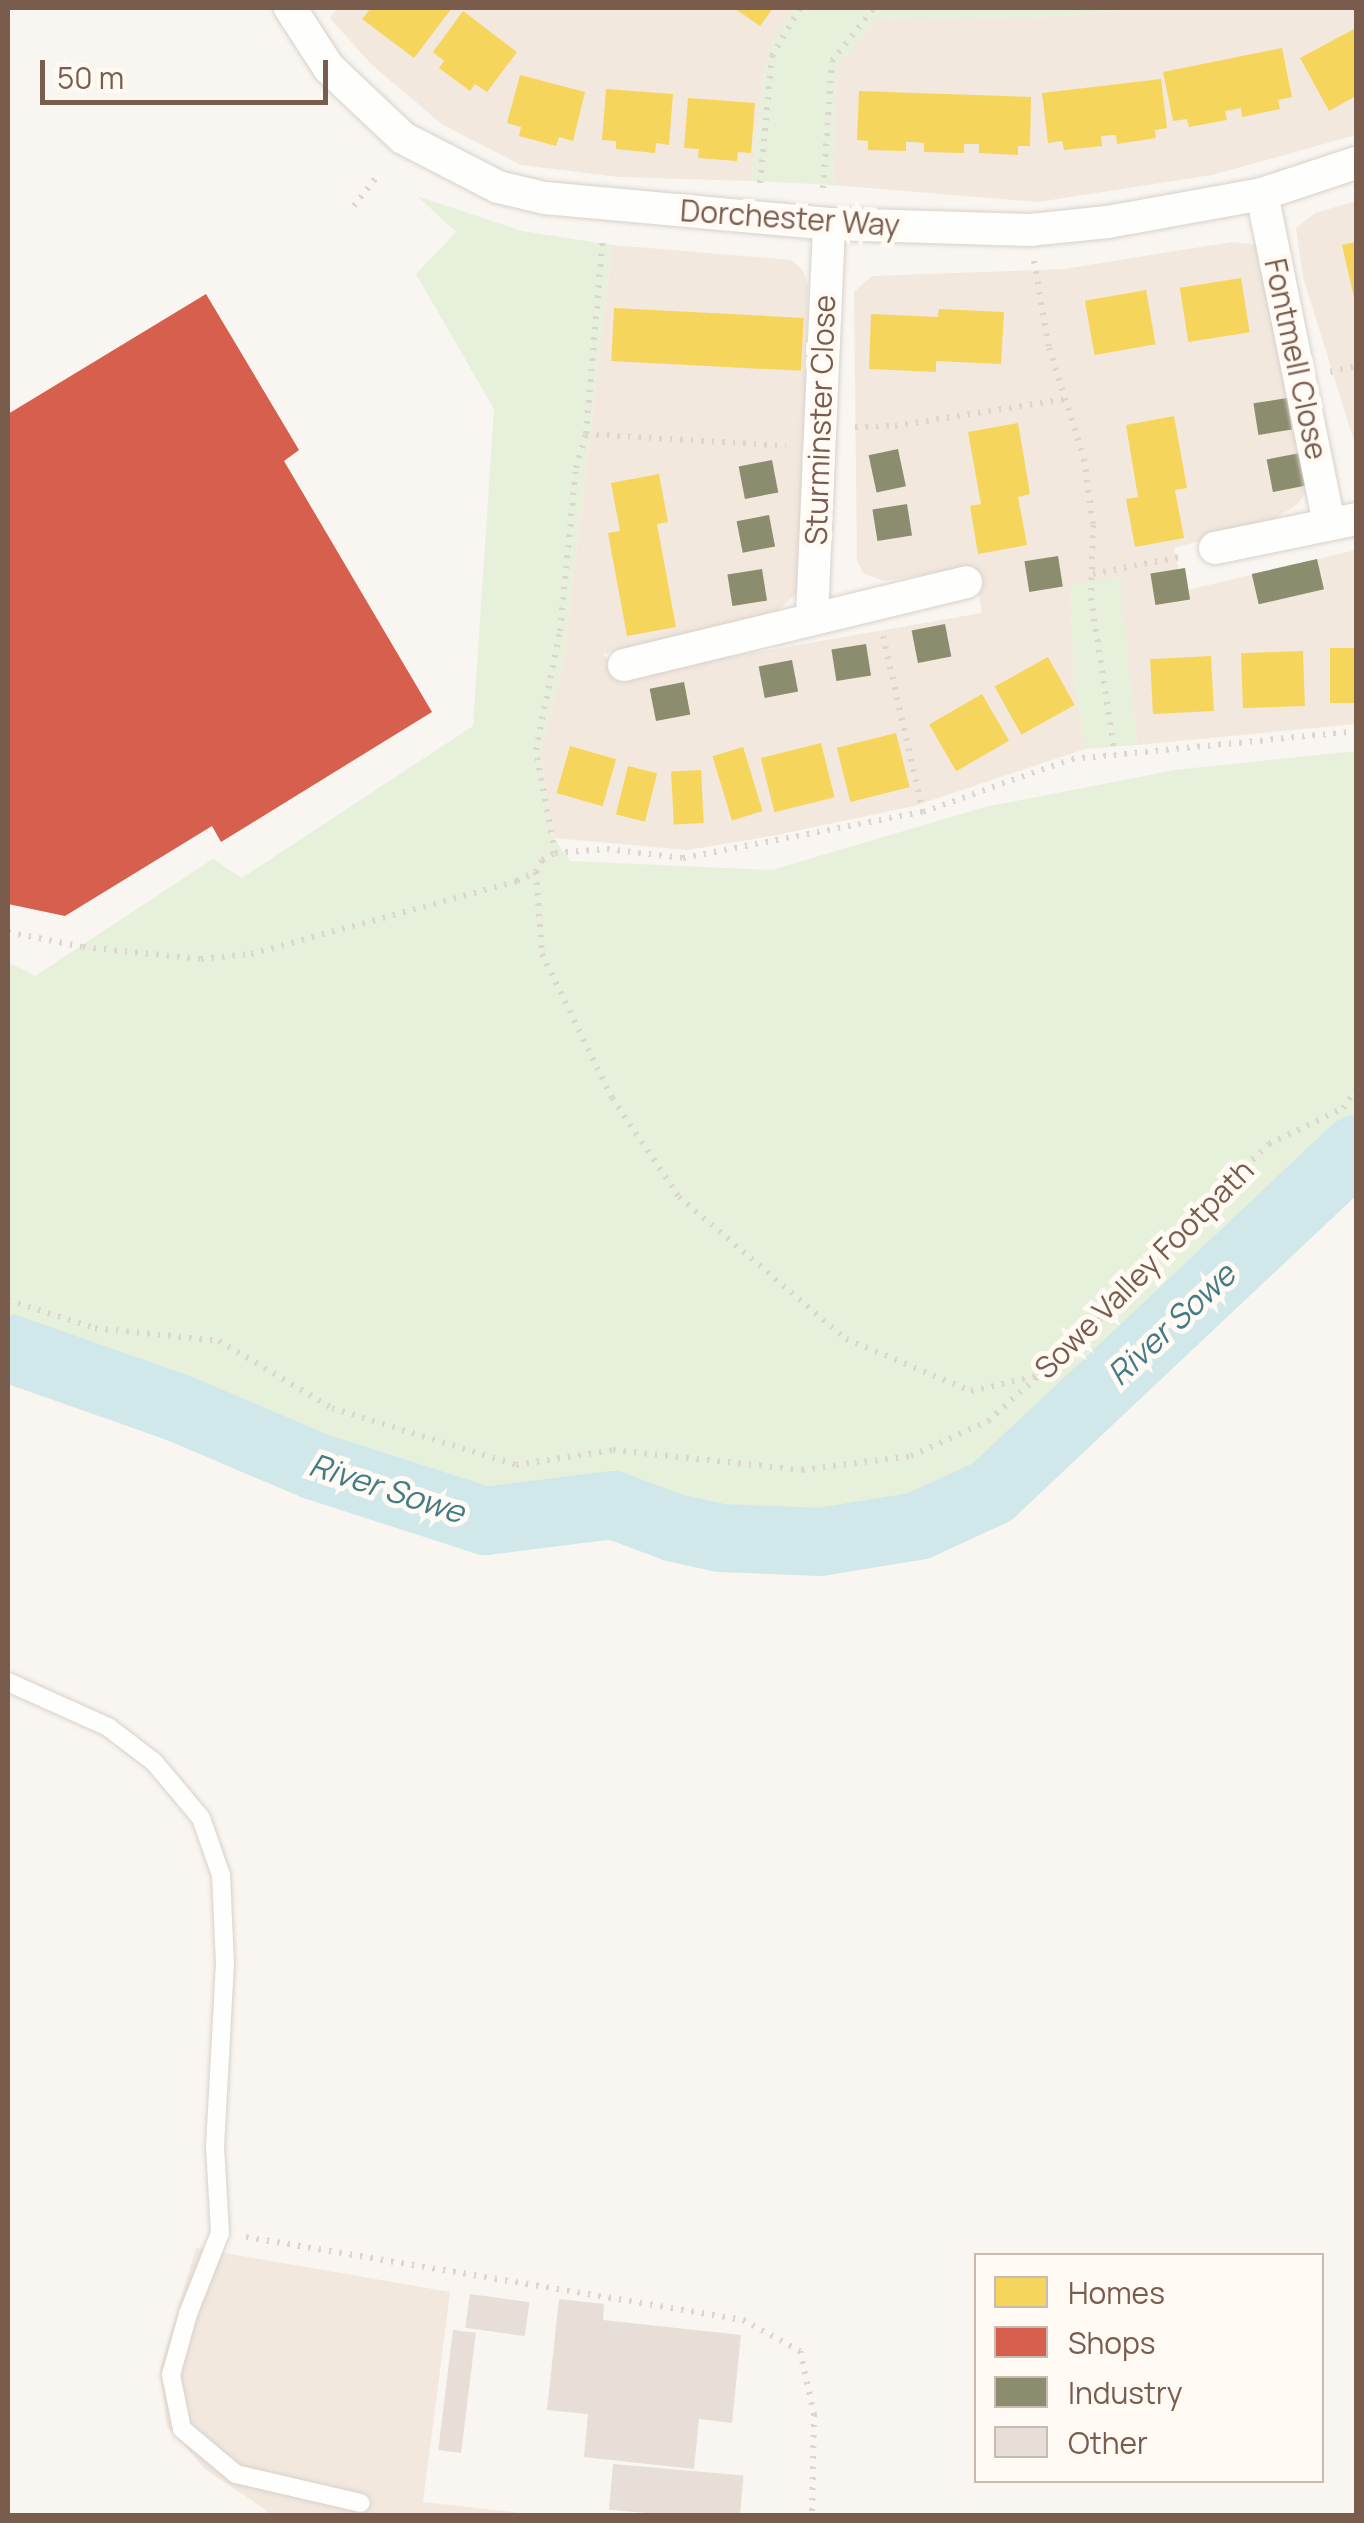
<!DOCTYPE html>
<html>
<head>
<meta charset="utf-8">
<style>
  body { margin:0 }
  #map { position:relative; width:1364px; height:2523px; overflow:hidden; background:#f9f5f0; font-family:Manrope,sans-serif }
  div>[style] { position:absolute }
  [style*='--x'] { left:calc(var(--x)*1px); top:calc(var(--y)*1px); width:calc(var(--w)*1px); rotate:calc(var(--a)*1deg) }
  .residential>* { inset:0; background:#f2e8de }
  .green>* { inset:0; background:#e7f0db }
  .homes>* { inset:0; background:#f6d55c; transform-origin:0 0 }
  .shops>* { inset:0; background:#d6604d }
  .industry>* { inset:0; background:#8c8c6e; transform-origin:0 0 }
  .river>* { height:68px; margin:-34px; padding:0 34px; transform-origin:34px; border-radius:34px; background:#d0e8ea }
  .building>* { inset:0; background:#e6ded7; transform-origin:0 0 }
  .path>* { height:6px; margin-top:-3px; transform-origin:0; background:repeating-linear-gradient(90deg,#dcd5d0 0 2.5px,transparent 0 10.5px) }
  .roads { filter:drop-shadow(0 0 2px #d7d1cb) drop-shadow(0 0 2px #d7d1cb) }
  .service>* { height:18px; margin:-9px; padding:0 9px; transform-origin:9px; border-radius:9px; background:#fefefd }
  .minor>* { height:32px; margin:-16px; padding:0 16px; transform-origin:16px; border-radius:16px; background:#fefefd }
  span { translate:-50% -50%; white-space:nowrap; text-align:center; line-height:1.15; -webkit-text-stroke:10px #fffaf3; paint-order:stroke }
  .street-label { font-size:30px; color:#7a5c4d }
  .water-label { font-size:32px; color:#437c86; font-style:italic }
  .frame { position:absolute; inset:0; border:10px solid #7a5c4d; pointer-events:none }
  .legend { position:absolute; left:974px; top:2253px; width:350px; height:230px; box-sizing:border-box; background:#fffaf3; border:2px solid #cabbb1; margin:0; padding:12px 18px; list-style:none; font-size:30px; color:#7a5c4d }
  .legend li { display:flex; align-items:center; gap:20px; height:50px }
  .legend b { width:50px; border:2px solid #cabbb1 }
  .scale { position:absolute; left:40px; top:60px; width:288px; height:45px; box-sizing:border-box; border:5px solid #7a5c4d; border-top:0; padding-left:12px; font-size:30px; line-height:35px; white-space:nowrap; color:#7a5c4d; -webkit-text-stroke:8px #fffaf3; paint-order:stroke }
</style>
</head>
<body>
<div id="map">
  <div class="residential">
    <div style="clip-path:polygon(337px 8px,794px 8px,776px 35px,765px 64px,751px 181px,619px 177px,521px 165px,443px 125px,372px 65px,330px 18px)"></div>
    <div style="clip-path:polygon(1140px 8px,1356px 8px,1356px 135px,1212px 175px,1038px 202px,833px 185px,837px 67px,875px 20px,1065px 16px)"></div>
    <div style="clip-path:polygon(1356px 201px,1356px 448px,1303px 277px,1296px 228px,1315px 213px)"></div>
    <div style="clip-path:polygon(1232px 242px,1259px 245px,1310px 485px,1298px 504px,1271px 521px,1174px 548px,1183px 591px,1356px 550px,1356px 724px,1137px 745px,1119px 578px,1070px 586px,1074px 677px,1085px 749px,914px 806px,771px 836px,687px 850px,554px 838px,540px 754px,563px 665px,612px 245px,791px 260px,803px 270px,808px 286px,803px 588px,777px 611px,603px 654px,620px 676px,982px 613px,974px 566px,884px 581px,863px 573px,857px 561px,854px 292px,872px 276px,1064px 269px)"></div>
    <div style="clip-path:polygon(196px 2248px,450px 2292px,423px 2502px,538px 2515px,265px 2515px,266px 2510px,205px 2469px,167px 2426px,160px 2369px)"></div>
  </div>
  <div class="green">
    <div style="clip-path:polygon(794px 8px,1140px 8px,1065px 16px,875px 20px,837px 67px,833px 185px,751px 181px,765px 64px,775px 35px)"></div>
    <div style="clip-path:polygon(417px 196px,522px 231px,612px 245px,563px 665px,540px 754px,554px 838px,570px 861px,772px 870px,985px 807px,1175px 770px,1356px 751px,1356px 1171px,1018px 1502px,948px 1541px,794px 1568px,680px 1551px,609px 1525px,557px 1542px,465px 1529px,338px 1492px,8px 1376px,8px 962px,35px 976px,213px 859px,242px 878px,473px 726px,494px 409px,416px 274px,456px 232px)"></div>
    <div style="clip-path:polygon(1120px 578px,1137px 745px,1085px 749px,1074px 677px,1070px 585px)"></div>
  </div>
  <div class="homes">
    <div style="clip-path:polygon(371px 8px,452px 8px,414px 58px,362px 19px)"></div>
    <div style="clip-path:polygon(734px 8px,773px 8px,760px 26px)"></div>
    <div style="clip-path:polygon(463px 11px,517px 52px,487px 92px,475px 84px,470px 91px,439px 68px,444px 61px,433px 52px)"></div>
    <div style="clip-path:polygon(1356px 28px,1356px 96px,1329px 111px,1300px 58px)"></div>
    <div style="clip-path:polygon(1282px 48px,1292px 97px,1278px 100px,1280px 109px,1242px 117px,1241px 108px,1225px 111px,1227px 120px,1189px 127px,1187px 119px,1173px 121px,1163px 72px)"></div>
    <div style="clip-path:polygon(520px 75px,585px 92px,573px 141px,559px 137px,556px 146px,519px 136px,521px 127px,507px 123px)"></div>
    <div style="clip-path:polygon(1161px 79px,1167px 128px,1155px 130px,1156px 138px,1117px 144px,1116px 135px,1101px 136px,1102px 146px,1064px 150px,1062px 141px,1048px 143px,1042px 93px)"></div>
    <div style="clip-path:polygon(606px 89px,673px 94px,669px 145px,656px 143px,655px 153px,616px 149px,616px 141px,602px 140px)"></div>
    <div style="clip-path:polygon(859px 91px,1031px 97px,1030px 146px,1018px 146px,1018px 155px,979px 153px,979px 144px,964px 144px,964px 153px,924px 152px,924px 143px,914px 142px,906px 142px,906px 151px,868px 150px,868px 141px,857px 140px)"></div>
    <div style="clip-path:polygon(688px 98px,755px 103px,751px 153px,738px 152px,737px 161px,698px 158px,699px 149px,684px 148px)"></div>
    <div style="clip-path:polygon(1356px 242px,1356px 302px,1355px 302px,1342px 245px)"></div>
    <div style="left:1241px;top:278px;width:55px;height:62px;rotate:81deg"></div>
    <div style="left:1146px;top:290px;width:55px;height:62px;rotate:80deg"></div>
    <div style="left:614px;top:308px;width:190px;height:53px;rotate:3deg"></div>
    <div style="clip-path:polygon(939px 309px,1004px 312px,1001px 364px,936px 361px,936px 372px,869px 369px,871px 314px,938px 317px)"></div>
    <div style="clip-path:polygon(1174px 416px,1187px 488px,1175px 490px,1184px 538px,1135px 547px,1126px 499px,1138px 497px,1126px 425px)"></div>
    <div style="clip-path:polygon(1018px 423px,1030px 494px,1018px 497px,1027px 545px,978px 554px,970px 506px,981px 504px,968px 432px)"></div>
    <div style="clip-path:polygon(659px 474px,668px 522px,657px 524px,676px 627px,627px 636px,608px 533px,620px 531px,611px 483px)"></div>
    <div style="left:1356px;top:648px;width:55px;height:26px;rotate:90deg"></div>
    <div style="left:1303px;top:651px;width:55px;height:62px;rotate:88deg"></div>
    <div style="left:1211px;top:656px;width:55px;height:61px;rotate:87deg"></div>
    <div style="left:1048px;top:657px;width:55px;height:61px;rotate:61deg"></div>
    <div style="left:982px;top:694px;width:54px;height:61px;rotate:60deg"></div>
    <div style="left:896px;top:733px;width:56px;height:61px;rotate:76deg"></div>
    <div style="left:821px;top:743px;width:56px;height:62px;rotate:76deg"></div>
    <div style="left:570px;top:746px;width:48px;height:49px;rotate:16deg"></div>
    <div style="left:743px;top:747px;width:67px;height:32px;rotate:73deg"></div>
    <div style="left:628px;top:766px;width:30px;height:50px;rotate:14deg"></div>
    <div style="left:701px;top:770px;width:53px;height:30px;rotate:87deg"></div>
  </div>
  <div class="shops">
    <div style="clip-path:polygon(206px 294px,299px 450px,284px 461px,432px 712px,221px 842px,212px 826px,65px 916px,8px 904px,8px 414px)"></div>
  </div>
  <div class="industry">
    <div style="left:1287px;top:398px;width:32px;height:34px;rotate:81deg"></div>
    <div style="left:898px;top:449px;width:38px;height:30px;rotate:78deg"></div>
    <div style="left:1300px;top:453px;width:33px;height:34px;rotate:79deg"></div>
    <div style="left:772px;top:460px;width:33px;height:34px;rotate:79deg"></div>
    <div style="left:907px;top:504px;width:32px;height:35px;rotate:81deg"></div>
    <div style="left:769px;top:515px;width:32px;height:33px;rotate:79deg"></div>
    <div style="left:1058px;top:556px;width:31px;height:34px;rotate:81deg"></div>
    <div style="left:1317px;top:559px;width:31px;height:67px;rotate:77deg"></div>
    <div style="left:1185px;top:568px;width:32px;height:35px;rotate:81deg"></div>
    <div style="left:762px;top:569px;width:32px;height:35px;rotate:81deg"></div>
    <div style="left:945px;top:624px;width:33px;height:34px;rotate:79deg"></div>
    <div style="left:866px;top:644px;width:32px;height:35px;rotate:81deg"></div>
    <div style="left:792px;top:660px;width:32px;height:34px;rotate:79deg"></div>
    <div style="left:684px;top:682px;width:33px;height:35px;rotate:79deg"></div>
  </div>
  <div class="river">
    <div style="--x:8;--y:1348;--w:178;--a:19.4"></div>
    <div style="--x:176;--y:1407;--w:151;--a:23"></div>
    <div style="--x:315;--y:1466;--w:179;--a:17.9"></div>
    <div style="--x:485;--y:1521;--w:129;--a:-7.1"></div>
    <div style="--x:613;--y:1505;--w:66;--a:20.4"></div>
    <div style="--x:675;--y:1528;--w:47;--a:12.3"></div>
    <div style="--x:721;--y:1538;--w:99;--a:2.3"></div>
    <div style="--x:820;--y:1542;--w:99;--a:-9.3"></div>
    <div style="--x:918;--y:1526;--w:81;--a:-24.7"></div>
    <div style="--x:992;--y:1492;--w:500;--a:-43.3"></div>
  </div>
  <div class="building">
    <div style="left:470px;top:2294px;width:60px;height:34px;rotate:8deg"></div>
    <div style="clip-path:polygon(559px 2299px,604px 2304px,603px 2320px,741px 2335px,732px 2423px,699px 2419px,694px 2469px,584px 2457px,588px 2414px,547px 2410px)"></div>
    <div style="left:453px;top:2330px;width:23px;height:121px;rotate:7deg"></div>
    <div style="left:613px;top:2464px;width:131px;height:46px;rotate:5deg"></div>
  </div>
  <div class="path">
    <div style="--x:760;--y:183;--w:128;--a:-84.6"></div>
    <div style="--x:772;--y:56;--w:56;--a:-59.7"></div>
    <div style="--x:823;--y:188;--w:127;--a:-85.9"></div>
    <div style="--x:832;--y:61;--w:68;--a:-51.6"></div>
    <div style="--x:354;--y:206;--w:41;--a:-52"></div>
    <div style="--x:1034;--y:261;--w:88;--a:80.2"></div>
    <div style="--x:1049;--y:348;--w:116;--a:72.5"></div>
    <div style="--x:1084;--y:459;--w:67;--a:82.2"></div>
    <div style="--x:1093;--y:525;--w:73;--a:91.6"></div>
    <div style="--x:1091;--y:598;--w:158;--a:81.3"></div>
    <div style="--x:1330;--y:372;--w:27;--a:-13"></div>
    <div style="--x:855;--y:427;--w:40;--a:-1.4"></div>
    <div style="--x:895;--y:426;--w:173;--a:-9"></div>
    <div style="--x:586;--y:434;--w:200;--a:3.4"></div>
    <div style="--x:1093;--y:574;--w:93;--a:-11.2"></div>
    <div style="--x:883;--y:636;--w:180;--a:77.2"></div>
    <div style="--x:555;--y:853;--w:105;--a:-100.5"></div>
    <div style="--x:536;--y:750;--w:121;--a:-78.6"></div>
    <div style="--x:560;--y:631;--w:164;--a:-84.4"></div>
    <div style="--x:576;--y:468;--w:35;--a:-74"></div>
    <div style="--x:586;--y:434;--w:199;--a:-85.1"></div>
    <div style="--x:536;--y:872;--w:82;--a:85.8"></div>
    <div style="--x:542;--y:954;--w:160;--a:64.1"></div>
    <div style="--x:612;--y:1098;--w:120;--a:55.9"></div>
    <div style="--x:679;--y:1197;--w:219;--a:40.4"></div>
    <div style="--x:846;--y:1339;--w:135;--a:22.6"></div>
    <div style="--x:971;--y:1391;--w:68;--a:-12.8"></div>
    <div style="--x:8;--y:932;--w:76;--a:11.3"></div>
    <div style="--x:83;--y:947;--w:119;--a:5.8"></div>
    <div style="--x:201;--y:959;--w:50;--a:-5.7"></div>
    <div style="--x:251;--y:954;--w:276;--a:-15.3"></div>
    <div style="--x:517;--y:881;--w:21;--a:-25"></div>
    <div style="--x:536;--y:872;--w:13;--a:-63"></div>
    <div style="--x:542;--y:860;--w:15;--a:-28"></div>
    <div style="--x:555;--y:853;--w:52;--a:-4.4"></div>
    <div style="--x:607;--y:849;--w:77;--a:6.8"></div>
    <div style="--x:683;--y:858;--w:244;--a:-10.9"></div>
    <div style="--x:923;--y:812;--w:158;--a:-19.6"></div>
    <div style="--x:1072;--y:759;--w:285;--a:-5.6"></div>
    <div style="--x:8;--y:1300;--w:91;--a:17.8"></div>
    <div style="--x:95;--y:1328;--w:125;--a:6"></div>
    <div style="--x:219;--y:1341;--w:131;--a:30.7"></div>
    <div style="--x:332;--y:1408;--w:193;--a:17.2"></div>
    <div style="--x:516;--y:1465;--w:98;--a:-8.8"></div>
    <div style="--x:613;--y:1450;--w:190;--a:6"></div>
    <div style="--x:802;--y:1470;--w:110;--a:-7.3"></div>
    <div style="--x:911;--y:1456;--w:85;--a:-24.4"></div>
    <div style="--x:988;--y:1421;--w:140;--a:-41.8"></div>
    <div style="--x:1092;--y:1328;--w:128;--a:-48.8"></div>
    <div style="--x:1176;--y:1232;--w:128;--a:-43.4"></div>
    <div style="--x:1269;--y:1144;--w:82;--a:-25.9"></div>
    <div style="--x:1343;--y:1108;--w:22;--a:-54"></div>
    <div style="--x:246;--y:2237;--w:504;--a:9.48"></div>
    <div style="--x:743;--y:2320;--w:65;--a:28.5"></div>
    <div style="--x:800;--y:2351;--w:65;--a:77.5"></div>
    <div style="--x:814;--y:2414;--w:102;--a:91.1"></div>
  </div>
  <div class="roads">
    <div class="service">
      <div style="--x:8;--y:1682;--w:110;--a:24.2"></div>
      <div style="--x:108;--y:1727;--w:58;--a:37.3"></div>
      <div style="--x:154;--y:1762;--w:73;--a:50"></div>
      <div style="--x:201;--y:1818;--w:60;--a:70.7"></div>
      <div style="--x:221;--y:1875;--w:88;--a:87.4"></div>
      <div style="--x:225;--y:1963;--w:183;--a:93.1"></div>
      <div style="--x:215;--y:2146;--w:87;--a:86.7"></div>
      <div style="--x:220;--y:2233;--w:87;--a:111.6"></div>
      <div style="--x:188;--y:2314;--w:63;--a:105.6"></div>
      <div style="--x:171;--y:2375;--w:55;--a:78.5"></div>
      <div style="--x:182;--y:2429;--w:70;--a:39.8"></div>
      <div style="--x:236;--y:2474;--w:128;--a:13.1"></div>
    </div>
    <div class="minor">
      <div style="--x:290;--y:8;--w:72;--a:57"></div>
      <div style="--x:329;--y:68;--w:102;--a:43.4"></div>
      <div style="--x:403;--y:138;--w:107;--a:27.3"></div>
      <div style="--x:498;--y:187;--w:48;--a:13.2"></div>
      <div style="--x:545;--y:198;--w:285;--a:5.2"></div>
      <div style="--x:829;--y:224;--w:201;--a:1.7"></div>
      <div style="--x:1030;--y:230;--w:78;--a:-5.9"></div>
      <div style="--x:1108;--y:222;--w:157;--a:-10.3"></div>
      <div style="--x:1262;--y:194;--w:99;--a:-18.3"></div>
      <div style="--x:1262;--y:194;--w:337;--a:78.5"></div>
      <div style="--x:1215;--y:548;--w:144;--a:-11.6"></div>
      <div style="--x:812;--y:616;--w:392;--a:-87.5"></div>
      <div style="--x:624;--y:665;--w:352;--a:-13.6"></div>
    </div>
  </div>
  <div class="street-label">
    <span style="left:790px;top:218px;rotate:4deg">Dorchester Way</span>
    <span style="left:1296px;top:359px;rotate:78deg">Fontmell Close</span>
    <span style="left:820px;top:420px;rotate:-88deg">Sturminster Close</span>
    <span style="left:1144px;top:1269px;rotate:-45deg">Sowe Valley Footpath</span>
  </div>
  <div class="water-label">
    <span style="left:1171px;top:1324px;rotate:-43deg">River Sowe</span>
    <span style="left:387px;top:1488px;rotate:18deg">River Sowe</span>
  </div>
  <div class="frame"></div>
  <ul class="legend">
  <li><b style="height:28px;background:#f6d55c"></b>Homes</li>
  <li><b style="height:28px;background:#d6604d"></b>Shops</li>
  <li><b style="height:28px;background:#8c8c6e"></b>Industry</li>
  <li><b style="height:28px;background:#e6ded7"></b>Other</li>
  </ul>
  <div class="scale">50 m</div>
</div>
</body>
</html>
